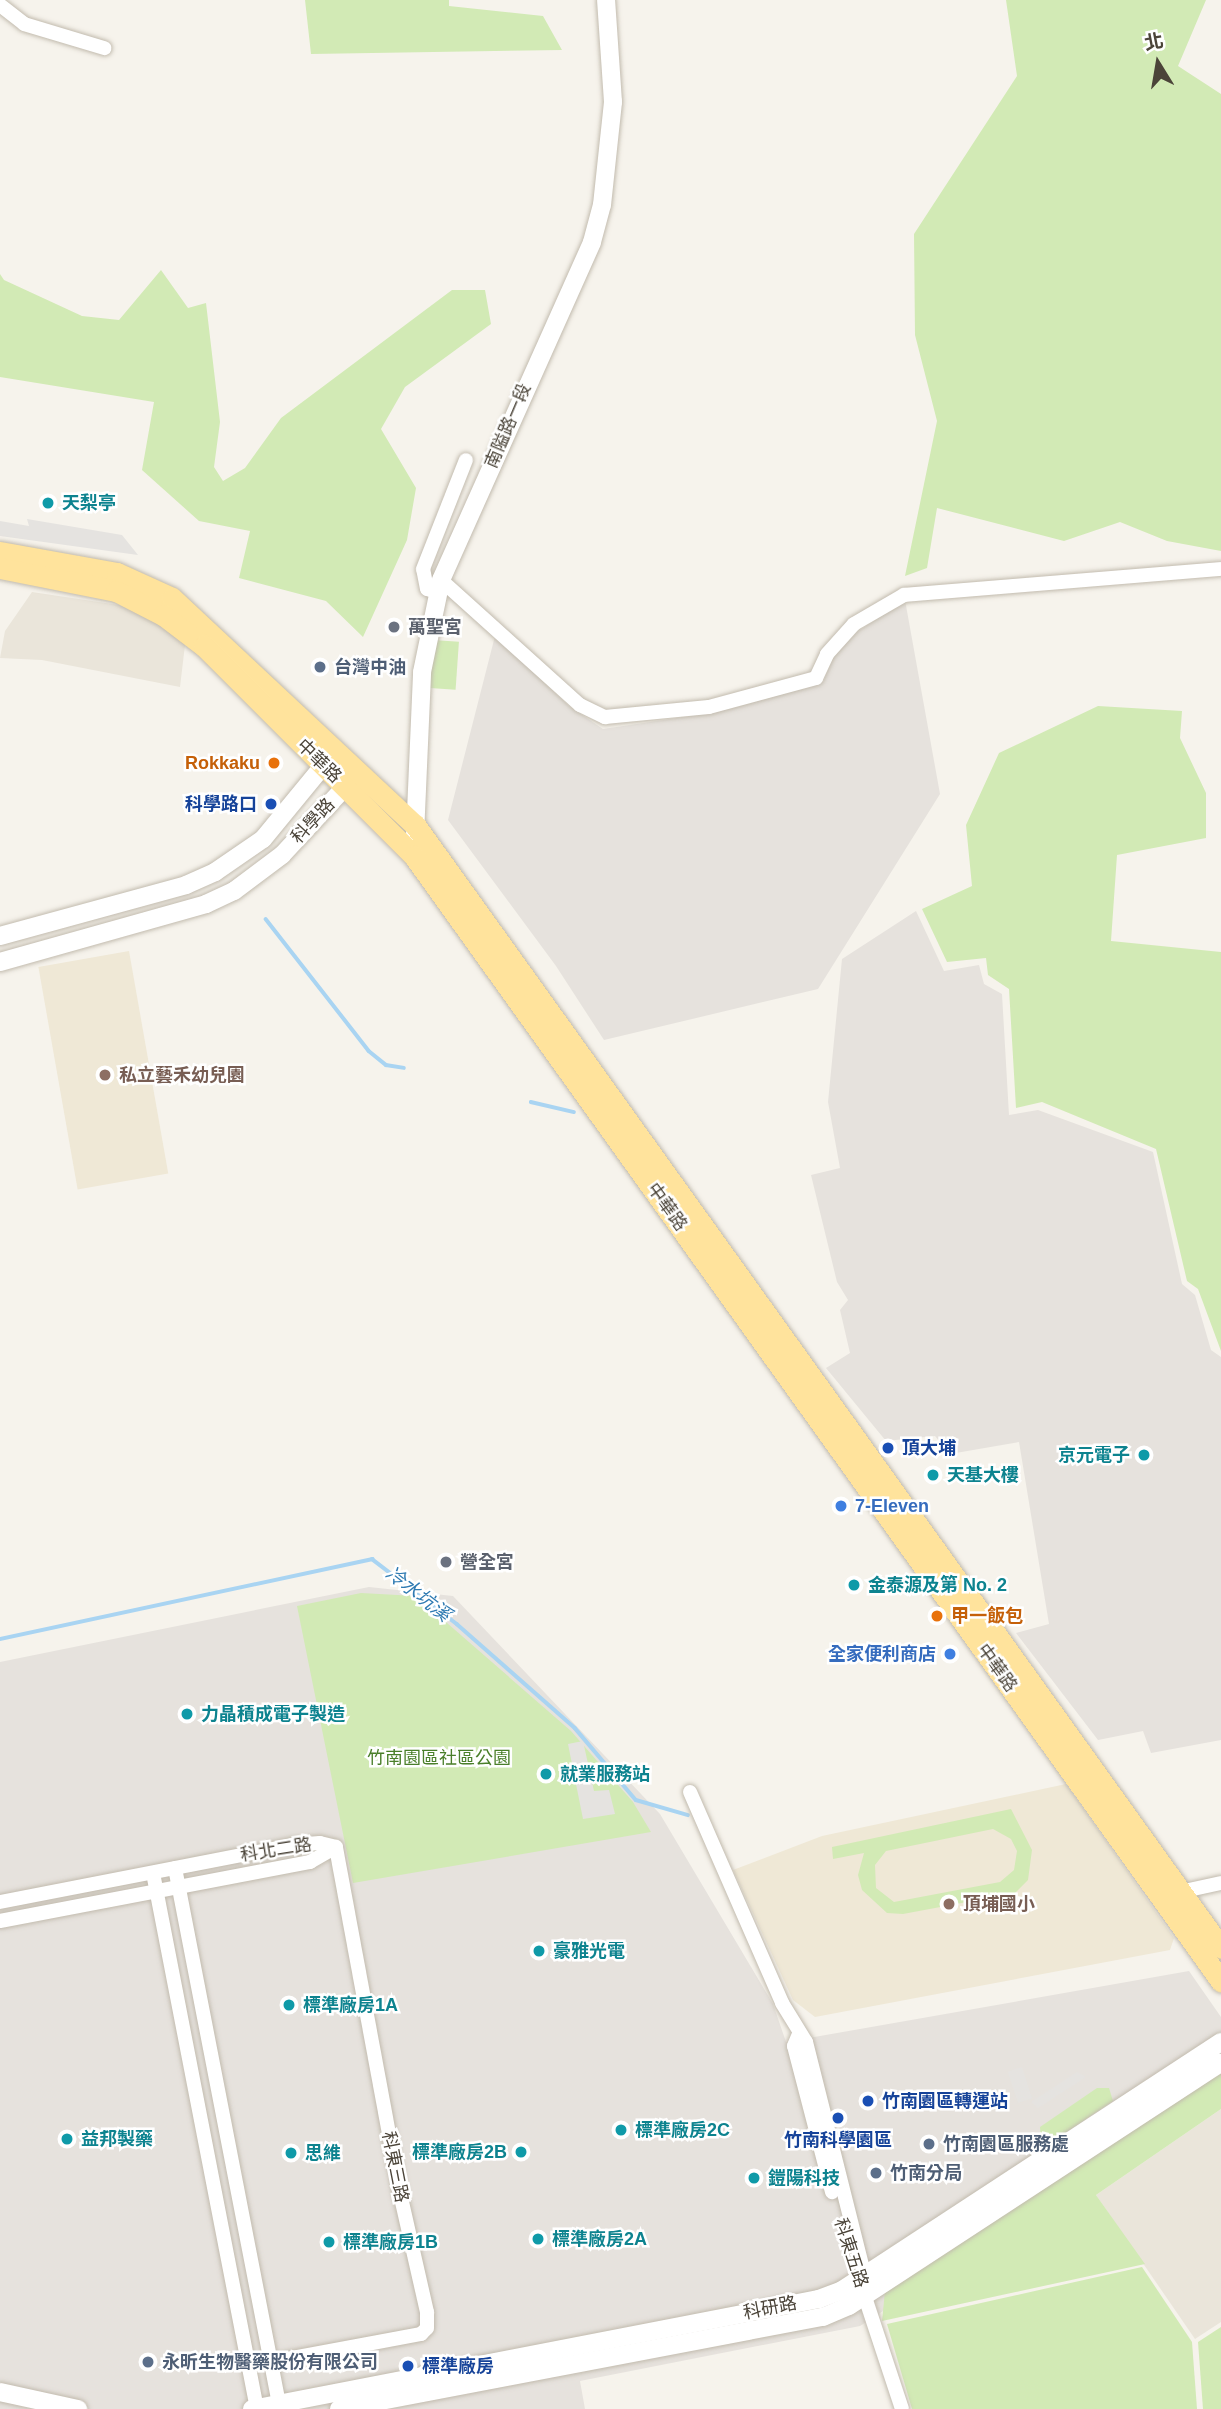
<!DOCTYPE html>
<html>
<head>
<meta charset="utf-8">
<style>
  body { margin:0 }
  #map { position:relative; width:1221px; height:2409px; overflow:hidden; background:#f6f3ec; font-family:Arial,"Noto Sans TC",sans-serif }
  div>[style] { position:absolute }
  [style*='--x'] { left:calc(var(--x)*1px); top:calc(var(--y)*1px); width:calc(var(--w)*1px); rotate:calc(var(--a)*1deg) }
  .residential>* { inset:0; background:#eae5da }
  .industrial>* { inset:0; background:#e6e2dd }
  .education>* { inset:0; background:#efe8d6; transform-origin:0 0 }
  .green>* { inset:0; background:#d2eab5; transform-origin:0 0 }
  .parking>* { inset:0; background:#e5e3e0; transform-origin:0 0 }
  .stream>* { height:3.5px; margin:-1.75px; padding:0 1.75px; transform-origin:1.75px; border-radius:1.75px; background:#a9d4f2 }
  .roads { filter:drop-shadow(0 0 2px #c2bbae) drop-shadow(0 0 2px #c2bbae) }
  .minor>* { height:14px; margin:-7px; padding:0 7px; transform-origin:7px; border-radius:7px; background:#fff }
  .tertiary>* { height:18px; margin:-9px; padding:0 9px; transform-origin:9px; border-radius:9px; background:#fff }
  .primary>* { height:21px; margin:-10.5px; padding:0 10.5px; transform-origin:10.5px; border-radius:10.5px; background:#ffe39c }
  .dots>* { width:19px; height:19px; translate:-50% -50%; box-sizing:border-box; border:4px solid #fff; border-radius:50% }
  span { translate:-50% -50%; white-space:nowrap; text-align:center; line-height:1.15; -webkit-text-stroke:5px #fff; paint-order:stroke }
  .street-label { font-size:18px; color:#4b4439 }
  .culture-label { font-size:18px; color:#0d838f; font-weight:700 }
  .left { translate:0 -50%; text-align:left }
  .right { translate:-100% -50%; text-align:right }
  .worship-label { font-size:18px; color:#5b616d; font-weight:700 }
  .service-label { font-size:18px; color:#4e5e75; font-weight:700 }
  .food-label { font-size:18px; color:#c56008; font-weight:700 }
  .transit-label { font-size:18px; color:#164399; font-weight:700 }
  .education-label { font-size:18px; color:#785e54; font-weight:700 }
  .shop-label { font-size:18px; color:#366cbe; font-weight:700 }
  .park-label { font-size:18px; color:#4a7f2a }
  .water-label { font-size:19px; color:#2e7ab2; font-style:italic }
  .north { position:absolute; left:1123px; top:28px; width:70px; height:70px; -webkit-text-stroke:5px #fff; paint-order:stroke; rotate:349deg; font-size:19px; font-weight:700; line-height:28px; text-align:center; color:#4b4439 }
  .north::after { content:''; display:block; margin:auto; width:24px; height:32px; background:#4b4439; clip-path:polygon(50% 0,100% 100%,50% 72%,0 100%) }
</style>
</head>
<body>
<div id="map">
  <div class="residential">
    <div style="clip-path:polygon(32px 592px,132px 607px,164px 628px,185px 645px,180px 687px,42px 660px,0 658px,5px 631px)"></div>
    <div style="clip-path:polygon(1221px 2109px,1221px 2322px,1195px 2339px,1096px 2195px)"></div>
  </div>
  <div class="industrial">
    <div style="clip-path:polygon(905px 600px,940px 794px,818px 989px,604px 1040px,556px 966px,448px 820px,495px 636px,569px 706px,603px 729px,697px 715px,823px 682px,834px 656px,857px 632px)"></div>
    <div style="clip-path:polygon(916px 911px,944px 971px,979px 965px,984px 984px,1002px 994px,1009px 1115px,1038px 1110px,1153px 1152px,1182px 1284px,1195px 1295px,1211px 1350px,1221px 1357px,1221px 1740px,1151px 1753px,1143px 1731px,1098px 1740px,1016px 1633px,1049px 1624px,1019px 1442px,950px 1454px,935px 1436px,886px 1441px,826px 1368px,850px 1353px,840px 1310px,848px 1300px,837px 1282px,811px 1175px,840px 1168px,828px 1102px,842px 959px)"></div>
    <div style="clip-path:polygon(369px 1587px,453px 1596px,660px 1814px,773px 2004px,786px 2042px,1189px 1971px,1221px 2017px,1221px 2092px,860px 2326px,580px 2381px,585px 2409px,0 2409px,0 1662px)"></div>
  </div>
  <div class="education">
    <div style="left:129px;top:951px;width:226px;height:92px;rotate:80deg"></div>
    <div style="clip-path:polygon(1066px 1784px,1174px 1938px,1170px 1950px,815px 2017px,793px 2000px,733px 1870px,822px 1836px)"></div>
  </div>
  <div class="green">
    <div style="clip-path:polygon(305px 0,449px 0,449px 6px,543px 16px,562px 50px,311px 54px)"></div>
    <div style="clip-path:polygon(1006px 0,1206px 0,1178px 66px,1221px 94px,1221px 551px,1167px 541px,1120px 522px,1064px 541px,937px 508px,927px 568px,905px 576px,937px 421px,915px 335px,914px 234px,1017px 76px)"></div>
    <div style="clip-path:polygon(161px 270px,188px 308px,206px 303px,220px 422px,214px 467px,223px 481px,245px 468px,281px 418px,452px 290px,485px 290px,491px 324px,405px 387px,381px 429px,416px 488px,407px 540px,363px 637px,326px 601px,239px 578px,250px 531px,199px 521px,142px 470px,154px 402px,0 377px,0 274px,4px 280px,82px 316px,119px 320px)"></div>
    <div style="left:433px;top:640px;width:26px;height:48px;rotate:4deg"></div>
    <div style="clip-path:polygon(1098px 706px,1182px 711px,1180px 738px,1206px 793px,1206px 838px,1117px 855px,1111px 941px,1221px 952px,1221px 1351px,1198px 1289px,1187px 1281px,1156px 1149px,1042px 1102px,1016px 1108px,1009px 989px,988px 975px,986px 958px,947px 962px,922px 909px,972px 886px,966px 825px,999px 753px)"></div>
    <div style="clip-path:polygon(361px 1593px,416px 1596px,571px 1731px,633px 1802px,651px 1832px,353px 1883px,297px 1606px)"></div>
    <div style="clip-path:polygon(evenodd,1011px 1809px,1032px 1850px,1028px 1880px,1015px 1893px,903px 1914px,887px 1913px,862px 1890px,858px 1875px,864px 1853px,833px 1859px,832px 1847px,1011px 1809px,993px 1829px,1011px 1839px,1017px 1851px,1014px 1870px,1000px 1882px,894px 1902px,876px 1888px,875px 1865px,886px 1851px,993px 1829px)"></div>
    <div style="clip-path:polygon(1221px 2069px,1221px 2109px,1096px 2195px,1145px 2264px,882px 2321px,885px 2291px)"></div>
    <div style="clip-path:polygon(1097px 2088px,1109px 2088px,1113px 2101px,1050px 2143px,1041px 2139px,1040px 2127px)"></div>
    <div style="clip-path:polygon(1142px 2267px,1192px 2342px,1197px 2409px,912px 2409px,887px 2324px)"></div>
    <div style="clip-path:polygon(1221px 2327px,1221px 2409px,1203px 2409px,1198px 2342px)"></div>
  </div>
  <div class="parking">
    <div style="clip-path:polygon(27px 519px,122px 535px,138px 555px,0 536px,0 521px,29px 526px)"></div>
    <div style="clip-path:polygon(583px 1741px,594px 1791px,609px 1790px,615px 1814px,583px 1819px,568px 1744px)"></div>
    <div style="left:1022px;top:2067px;width:33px;height:15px;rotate:72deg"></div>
    <div style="clip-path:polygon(1077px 2072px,1086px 2077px,1038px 2108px,1031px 2102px)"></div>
  </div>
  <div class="stream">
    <div style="--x:266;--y:919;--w:167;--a:52"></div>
    <div style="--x:369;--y:1051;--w:22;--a:39"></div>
    <div style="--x:386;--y:1065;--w:18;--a:9"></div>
    <div style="--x:531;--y:1102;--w:44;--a:13.1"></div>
    <div style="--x:0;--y:1639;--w:381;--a:-12.1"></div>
    <div style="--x:372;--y:1559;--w:107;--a:37.4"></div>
    <div style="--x:457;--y:1624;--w:157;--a:41.4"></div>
    <div style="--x:575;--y:1728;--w:94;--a:49.7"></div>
    <div style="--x:636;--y:1800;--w:54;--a:16.1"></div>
  </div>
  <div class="roads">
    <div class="minor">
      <div style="--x:0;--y:5;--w:31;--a:38"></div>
      <div style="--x:24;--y:24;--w:84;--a:16.7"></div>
      <div style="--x:441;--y:580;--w:187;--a:42"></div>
      <div style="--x:580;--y:705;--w:28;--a:26"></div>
      <div style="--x:605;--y:717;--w:104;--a:-5.5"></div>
      <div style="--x:709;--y:707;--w:111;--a:-15.2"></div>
      <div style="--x:816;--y:678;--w:26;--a:-65"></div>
      <div style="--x:827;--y:654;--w:40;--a:-48"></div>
      <div style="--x:854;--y:624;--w:58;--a:-30.1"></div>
      <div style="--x:904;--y:595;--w:318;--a:-4.7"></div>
      <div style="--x:437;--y:592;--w:10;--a:-163"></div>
      <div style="--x:427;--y:589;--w:20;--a:-101"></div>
      <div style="--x:423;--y:569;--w:117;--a:-68.5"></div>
      <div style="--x:690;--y:1792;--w:230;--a:66.4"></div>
      <div style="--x:782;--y:2003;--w:46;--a:58.4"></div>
      <div style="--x:806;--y:2042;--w:246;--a:75.9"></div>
      <div style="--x:175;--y:1868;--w:551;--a:79.02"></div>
      <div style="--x:153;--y:1873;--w:546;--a:79.02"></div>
      <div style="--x:1175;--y:1893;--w:47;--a:-12.3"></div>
      <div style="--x:0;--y:1902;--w:298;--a:-11"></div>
      <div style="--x:292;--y:1845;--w:28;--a:-4"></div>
      <div style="--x:320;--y:1843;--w:16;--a:14"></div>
      <div style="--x:0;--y:1921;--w:316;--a:-10.8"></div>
      <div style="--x:310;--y:1862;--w:30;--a:-30"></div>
      <div style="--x:799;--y:2034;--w:13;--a:113"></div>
      <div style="--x:794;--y:2046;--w:151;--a:75.4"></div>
      <div style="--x:862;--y:2288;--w:127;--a:71.7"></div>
      <div style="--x:271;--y:2362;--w:153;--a:-10.6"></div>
      <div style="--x:421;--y:2334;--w:8;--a:-45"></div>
      <div style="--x:427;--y:2328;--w:16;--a:-90"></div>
      <div style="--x:427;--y:2312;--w:122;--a:-102.8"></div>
      <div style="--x:400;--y:2193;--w:352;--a:-100.5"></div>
    </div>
    <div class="tertiary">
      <div style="--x:415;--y:835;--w:163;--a:-87.5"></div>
      <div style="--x:422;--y:672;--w:94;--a:-78.3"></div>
      <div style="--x:441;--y:580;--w:370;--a:-65.9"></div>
      <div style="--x:592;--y:242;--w:38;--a:-75"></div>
      <div style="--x:602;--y:205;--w:104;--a:-83.9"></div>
      <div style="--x:613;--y:102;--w:102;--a:-93.9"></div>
      <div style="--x:0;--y:936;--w:193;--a:-15.3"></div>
      <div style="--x:186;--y:885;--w:32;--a:-24"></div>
      <div style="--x:215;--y:872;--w:58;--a:-34.5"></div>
      <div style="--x:263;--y:839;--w:94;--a:-50.6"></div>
      <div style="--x:323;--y:766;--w:14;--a:-12"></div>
      <div style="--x:0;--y:962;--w:214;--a:-15.7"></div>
      <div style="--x:206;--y:904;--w:31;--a:-25"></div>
      <div style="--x:234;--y:891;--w:60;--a:-36.9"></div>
      <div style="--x:282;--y:855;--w:94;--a:-47.2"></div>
      <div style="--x:346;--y:786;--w:9;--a:-84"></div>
      <div style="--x:0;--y:2392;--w:80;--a:12.3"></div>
      <div style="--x:252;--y:2409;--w:578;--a:-10.98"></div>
      <div style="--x:819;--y:2299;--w:25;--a:-21"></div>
      <div style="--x:842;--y:2290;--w:453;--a:-33.2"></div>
      <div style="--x:339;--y:2409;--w:493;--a:-10.8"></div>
      <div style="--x:823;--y:2317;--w:28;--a:-23"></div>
      <div style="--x:849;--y:2306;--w:444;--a:-33.2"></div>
    </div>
    <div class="primary">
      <div style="--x:0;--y:552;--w:119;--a:10.2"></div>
      <div style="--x:117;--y:573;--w:60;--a:24.4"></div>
      <div style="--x:172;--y:598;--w:333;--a:43.1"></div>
      <div style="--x:415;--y:825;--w:1382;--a:54.33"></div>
      <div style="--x:0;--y:568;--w:118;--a:11.2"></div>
      <div style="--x:116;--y:591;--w:53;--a:27.1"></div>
      <div style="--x:163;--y:615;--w:51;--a:37.1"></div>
      <div style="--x:204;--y:646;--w:297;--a:45"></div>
      <div style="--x:414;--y:856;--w:1385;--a:54.35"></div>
    </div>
  </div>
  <div class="dots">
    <div style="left:48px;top:503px;background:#0f9aa8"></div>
    <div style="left:394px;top:627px;background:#6b7280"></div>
    <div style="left:320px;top:667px;background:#5c6f8a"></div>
    <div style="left:274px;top:763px;background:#e8710a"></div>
    <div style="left:271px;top:804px;background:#1a4fb4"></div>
    <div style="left:105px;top:1075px;background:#8d6e63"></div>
    <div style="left:888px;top:1448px;background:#1a4fb4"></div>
    <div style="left:1144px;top:1455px;background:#0f9aa8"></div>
    <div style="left:933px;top:1475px;background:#0f9aa8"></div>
    <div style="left:841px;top:1506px;background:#3f7fe0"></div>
    <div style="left:446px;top:1562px;background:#6b7280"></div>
    <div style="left:854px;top:1585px;background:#0f9aa8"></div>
    <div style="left:937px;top:1616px;background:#e8710a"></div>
    <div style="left:950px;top:1654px;background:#3f7fe0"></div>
    <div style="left:187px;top:1714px;background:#0f9aa8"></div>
    <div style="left:546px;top:1774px;background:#0f9aa8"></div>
    <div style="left:949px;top:1904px;background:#8d6e63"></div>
    <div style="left:539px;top:1951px;background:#0f9aa8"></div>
    <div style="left:289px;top:2005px;background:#0f9aa8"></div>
    <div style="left:868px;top:2101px;background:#1a4fb4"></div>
    <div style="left:838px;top:2118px;background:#1a4fb4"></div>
    <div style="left:621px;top:2130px;background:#0f9aa8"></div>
    <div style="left:67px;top:2139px;background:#0f9aa8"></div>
    <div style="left:929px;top:2144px;background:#5c6f8a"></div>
    <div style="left:521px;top:2152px;background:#0f9aa8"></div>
    <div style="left:291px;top:2153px;background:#0f9aa8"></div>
    <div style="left:876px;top:2173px;background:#5c6f8a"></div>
    <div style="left:754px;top:2178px;background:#0f9aa8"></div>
    <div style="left:538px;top:2239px;background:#0f9aa8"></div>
    <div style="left:329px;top:2242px;background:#0f9aa8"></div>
    <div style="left:148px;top:2362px;background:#5c6f8a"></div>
    <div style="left:408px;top:2366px;background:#1a4fb4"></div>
  </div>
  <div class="street-label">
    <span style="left:508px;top:426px;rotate:-67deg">南隘路一段</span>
    <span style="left:319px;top:761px;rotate:44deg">中華路</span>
    <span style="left:313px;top:821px;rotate:-47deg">科學路</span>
    <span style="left:667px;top:1207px;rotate:54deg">中華路</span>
    <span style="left:997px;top:1668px;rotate:54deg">中華路</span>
    <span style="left:276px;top:1850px;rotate:-9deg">科北二路</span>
    <span style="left:395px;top:2167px;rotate:79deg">科東三路</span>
    <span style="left:851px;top:2253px;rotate:72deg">科東五路</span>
    <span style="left:770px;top:2308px;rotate:-11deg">科研路</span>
  </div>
  <div class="culture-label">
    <span class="left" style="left:62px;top:503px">天梨亭</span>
    <span class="right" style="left:1130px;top:1455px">京元電子</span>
    <span class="left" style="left:947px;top:1475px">天基大樓</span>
    <span class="left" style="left:868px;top:1585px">金泰源及第 No. 2</span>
    <span class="left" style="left:201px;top:1714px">力晶積成電子製造</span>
    <span class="left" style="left:560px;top:1774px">就業服務站</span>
    <span class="left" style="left:553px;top:1951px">豪雅光電</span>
    <span class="left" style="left:303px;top:2005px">標準廠房1A</span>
    <span class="left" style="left:635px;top:2130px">標準廠房2C</span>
    <span class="left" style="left:81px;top:2139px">益邦製藥</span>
    <span class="right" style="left:507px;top:2152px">標準廠房2B</span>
    <span class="left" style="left:305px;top:2153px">思維</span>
    <span class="left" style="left:768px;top:2178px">鎧陽科技</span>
    <span class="left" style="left:552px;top:2239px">標準廠房2A</span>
    <span class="left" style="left:343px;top:2242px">標準廠房1B</span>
  </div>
  <div class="worship-label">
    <span class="left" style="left:408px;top:627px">萬聖宮</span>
    <span class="left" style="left:460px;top:1562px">營全宮</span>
  </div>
  <div class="service-label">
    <span class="left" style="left:334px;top:667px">台灣中油</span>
    <span class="left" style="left:943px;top:2144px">竹南園區服務處</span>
    <span class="left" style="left:890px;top:2173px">竹南分局</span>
    <span class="left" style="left:162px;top:2362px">永昕生物醫藥股份有限公司</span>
  </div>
  <div class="food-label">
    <span class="right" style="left:260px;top:763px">Rokkaku</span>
    <span class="left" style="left:951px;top:1616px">甲一飯包</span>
  </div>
  <div class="transit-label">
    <span class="right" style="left:257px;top:804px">科學路口</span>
    <span class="left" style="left:902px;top:1448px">頂大埔</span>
    <span class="left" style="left:882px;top:2101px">竹南園區轉運站</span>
    <span style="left:838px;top:2140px">竹南科學園區</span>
    <span class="left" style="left:422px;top:2366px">標準廠房</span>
  </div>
  <div class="education-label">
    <span class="left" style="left:119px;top:1075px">私立藝禾幼兒園</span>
    <span class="left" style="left:963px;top:1904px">頂埔國小</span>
  </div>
  <div class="shop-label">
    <span class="left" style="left:855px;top:1506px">7-Eleven</span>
    <span class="right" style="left:936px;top:1654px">全家便利商店</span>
  </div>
  <div class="park-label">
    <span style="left:439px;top:1758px">竹南園區社區公園</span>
  </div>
  <div class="water-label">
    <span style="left:418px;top:1594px;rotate:38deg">冷水坑溪</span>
  </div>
  <div class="north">北</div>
</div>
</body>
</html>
